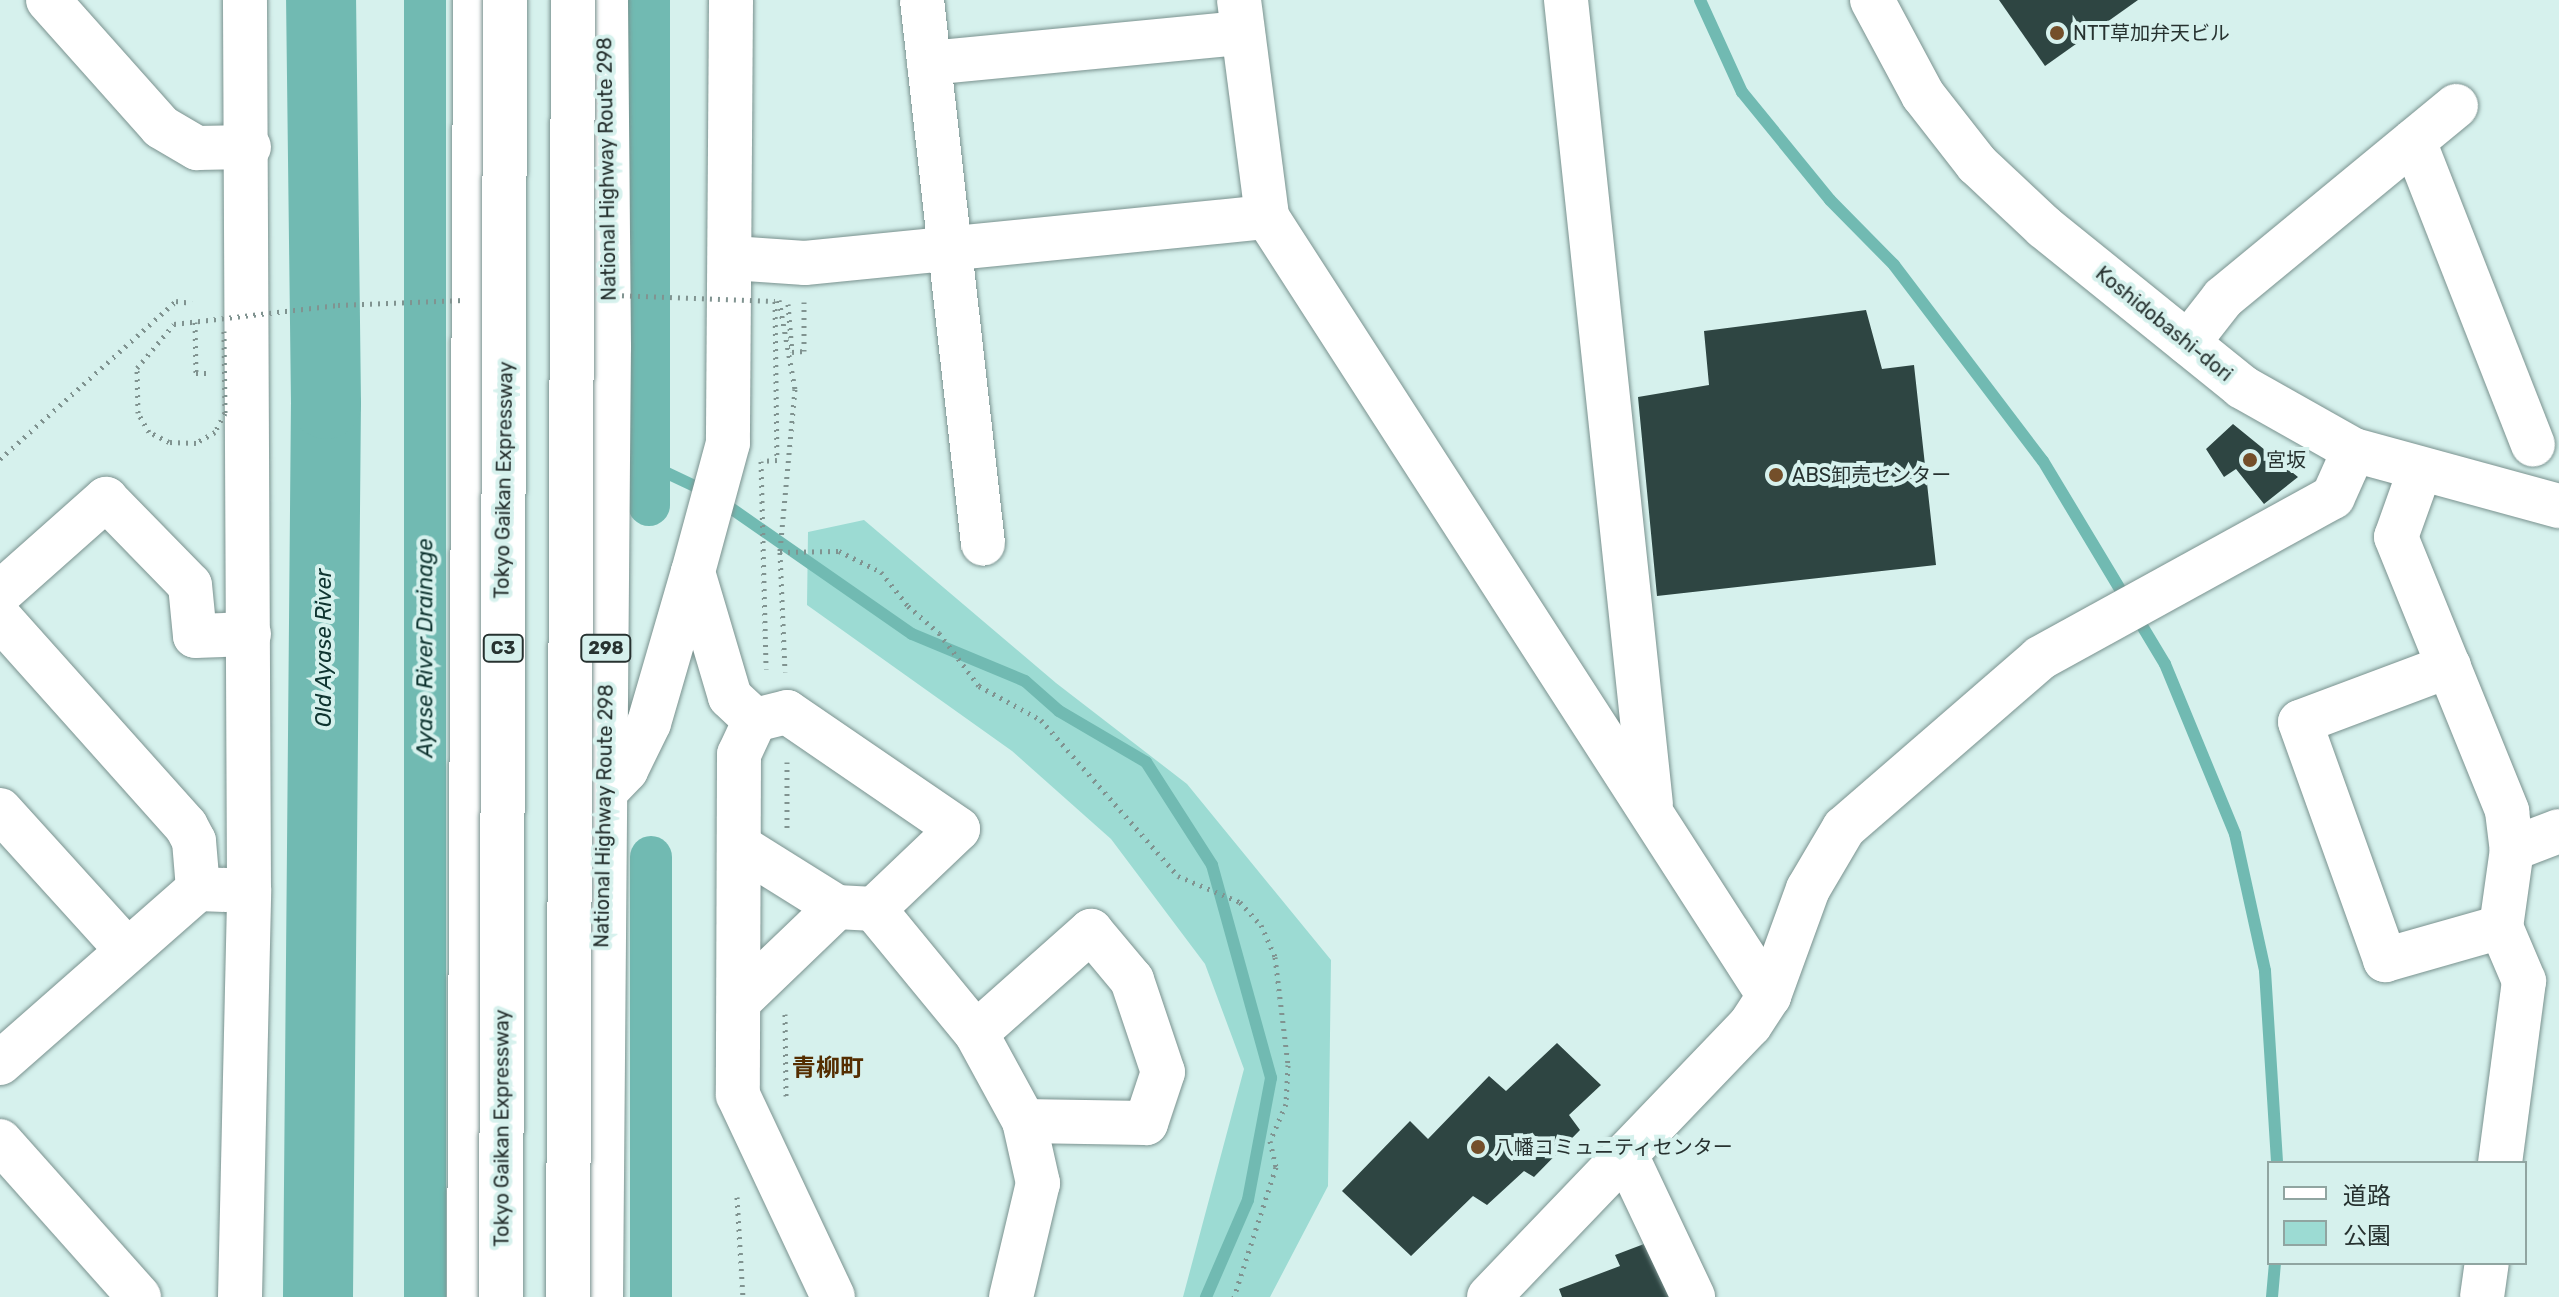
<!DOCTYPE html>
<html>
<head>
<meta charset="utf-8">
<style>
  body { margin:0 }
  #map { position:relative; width:2559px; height:1297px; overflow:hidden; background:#d6f1ed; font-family:Rubik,"Noto Sans JP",sans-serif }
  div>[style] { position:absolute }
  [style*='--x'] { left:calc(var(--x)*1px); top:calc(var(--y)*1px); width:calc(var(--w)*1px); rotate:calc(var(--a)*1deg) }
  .green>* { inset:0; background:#9cdbd3 }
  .stream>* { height:12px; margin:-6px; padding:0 6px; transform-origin:6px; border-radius:6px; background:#71bab2 }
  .canal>* { height:42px; margin:-21px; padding:0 21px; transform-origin:21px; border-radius:21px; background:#71bab2 }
  .river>* { height:70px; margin:-35px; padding:0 35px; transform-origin:35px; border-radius:35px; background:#71bab2 }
  .building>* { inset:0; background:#2e4542 }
  .path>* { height:5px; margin-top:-2.5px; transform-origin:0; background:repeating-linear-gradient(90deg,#809390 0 2px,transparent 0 8px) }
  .roads { filter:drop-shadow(0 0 2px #7a928f) drop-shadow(0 0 2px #7a928f) }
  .minor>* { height:44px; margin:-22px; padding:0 22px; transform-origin:22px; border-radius:22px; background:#fff }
  .highway>* { height:44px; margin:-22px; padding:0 22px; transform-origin:22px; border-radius:22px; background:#fff }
  .path-bridge>* { height:5px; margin-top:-2.5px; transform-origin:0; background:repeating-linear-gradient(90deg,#809390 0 2px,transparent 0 8px) }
  .bridges { filter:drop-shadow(0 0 2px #7a928f) drop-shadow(0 0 2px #7a928f) }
  .highway-bridge>* { height:44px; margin:-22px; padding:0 22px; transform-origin:22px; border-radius:22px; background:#fff }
  .dots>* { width:22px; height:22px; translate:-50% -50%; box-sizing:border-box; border:4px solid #d6f1ed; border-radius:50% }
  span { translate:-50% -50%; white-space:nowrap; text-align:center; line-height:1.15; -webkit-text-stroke:8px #d6f1ed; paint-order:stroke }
  .shield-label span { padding:2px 6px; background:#d6f1ed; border:2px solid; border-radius:6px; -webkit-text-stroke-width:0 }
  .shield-label { font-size:18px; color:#273230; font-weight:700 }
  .poi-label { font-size:20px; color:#273230 }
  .left { translate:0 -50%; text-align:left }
  .street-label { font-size:20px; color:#273230 }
  .water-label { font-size:22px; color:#0f3430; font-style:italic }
  .quarter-label { font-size:24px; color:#542d00; font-weight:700 }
  .legend { position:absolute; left:2267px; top:1161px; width:260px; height:104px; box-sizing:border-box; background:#d6f1ed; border:2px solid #90a5a1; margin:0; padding:10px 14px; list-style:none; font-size:24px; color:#273230 }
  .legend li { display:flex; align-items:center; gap:16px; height:40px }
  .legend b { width:40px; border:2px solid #90a5a1 }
</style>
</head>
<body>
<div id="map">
  <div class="green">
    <div style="clip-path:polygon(864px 520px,1056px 683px,1187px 784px,1331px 960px,1328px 1186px,1270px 1297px,1183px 1297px,1244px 1069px,1205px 964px,1111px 839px,1012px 751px,807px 605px,808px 532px)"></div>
  </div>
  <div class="stream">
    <div style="--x:1700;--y:0;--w:101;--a:65.5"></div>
    <div style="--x:1742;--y:92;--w:139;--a:50.8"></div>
    <div style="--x:1830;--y:200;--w:91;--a:45.4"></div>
    <div style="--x:1894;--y:265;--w:246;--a:52.8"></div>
    <div style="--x:2043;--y:461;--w:237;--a:59"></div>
    <div style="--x:2165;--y:664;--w:184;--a:67.6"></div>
    <div style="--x:2235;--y:834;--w:140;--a:77.6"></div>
    <div style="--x:2265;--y:971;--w:192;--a:86.4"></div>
    <div style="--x:650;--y:465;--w:63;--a:25.3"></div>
    <div style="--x:722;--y:502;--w:231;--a:34.8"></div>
    <div style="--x:912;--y:634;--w:122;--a:22.6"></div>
    <div style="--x:1025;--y:681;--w:45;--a:41.4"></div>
    <div style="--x:1059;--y:711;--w:101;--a:30.4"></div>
    <div style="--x:1146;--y:762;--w:122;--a:57.3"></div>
    <div style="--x:1212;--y:865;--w:221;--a:74.5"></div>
    <div style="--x:1271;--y:1078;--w:124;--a:100.7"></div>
    <div style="--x:1248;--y:1200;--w:106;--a:113.4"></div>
    <div style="--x:2272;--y:1297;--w:34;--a:-85"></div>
  </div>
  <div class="canal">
    <div style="--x:649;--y:505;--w:505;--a:-90"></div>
    <div style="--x:425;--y:1297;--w:1297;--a:-90"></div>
    <div style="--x:651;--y:1297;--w:440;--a:-90"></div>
  </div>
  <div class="river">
    <div style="--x:318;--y:1297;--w:893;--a:-89.49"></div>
    <div style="--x:326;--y:404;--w:404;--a:-90.7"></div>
  </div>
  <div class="building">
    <div style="clip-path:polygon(1999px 0,2138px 0,2045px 66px)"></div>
    <div style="clip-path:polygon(1866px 310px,1882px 369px,1914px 365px,1936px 565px,1657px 596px,1638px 397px,1709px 385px,1704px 331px)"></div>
    <div style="clip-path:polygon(2233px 424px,2298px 477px,2264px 504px,2236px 469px,2224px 477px,2206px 449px)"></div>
    <div style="clip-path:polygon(1557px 1043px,1601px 1085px,1569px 1115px,1580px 1130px,1534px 1177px,1524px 1171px,1487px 1205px,1473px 1196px,1411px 1256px,1342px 1191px,1410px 1121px,1428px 1139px,1489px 1076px,1506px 1091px)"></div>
    <div style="clip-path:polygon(1644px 1244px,1670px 1297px,1562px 1297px,1559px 1289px,1620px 1266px,1615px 1255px)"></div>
  </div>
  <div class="path">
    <div style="--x:779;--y:300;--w:90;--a:79.8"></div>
    <div style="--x:795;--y:389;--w:164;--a:95.3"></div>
    <div style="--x:780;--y:552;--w:120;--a:87.6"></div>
    <div style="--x:788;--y:304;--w:48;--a:85.2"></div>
    <div style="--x:792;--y:352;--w:12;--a:-5"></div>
    <div style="--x:804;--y:351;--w:49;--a:-90"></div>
    <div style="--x:195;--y:322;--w:51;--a:88.9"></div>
    <div style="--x:196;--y:373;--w:11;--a:0"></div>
    <div style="--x:0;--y:459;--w:237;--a:-41.9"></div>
    <div style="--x:176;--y:301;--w:16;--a:7"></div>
    <div style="--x:780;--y:552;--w:59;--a:-1"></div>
    <div style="--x:839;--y:551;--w:47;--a:26.6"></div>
    <div style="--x:881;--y:572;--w:43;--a:51.5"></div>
    <div style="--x:908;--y:606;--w:41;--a:41.1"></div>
    <div style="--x:939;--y:633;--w:66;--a:53"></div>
    <div style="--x:979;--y:686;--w:71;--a:28.7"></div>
    <div style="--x:1041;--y:720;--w:208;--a:48.7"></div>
    <div style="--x:1178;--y:876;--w:67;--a:22.8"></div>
    <div style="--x:1240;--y:902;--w:31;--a:48"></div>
    <div style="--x:1261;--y:925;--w:35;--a:66"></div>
    <div style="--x:1275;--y:957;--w:109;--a:83.1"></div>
    <div style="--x:1288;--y:1065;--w:39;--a:93"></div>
    <div style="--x:1286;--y:1104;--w:40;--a:113.4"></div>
    <div style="--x:1270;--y:1141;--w:27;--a:77"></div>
    <div style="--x:1276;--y:1167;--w:137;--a:107.9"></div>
    <div style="--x:787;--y:762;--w:66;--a:90"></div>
    <div style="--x:785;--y:1014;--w:82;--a:89.3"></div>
    <div style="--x:737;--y:1197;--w:100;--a:86.6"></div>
  </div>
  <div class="roads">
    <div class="minor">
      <div style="--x:48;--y:0;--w:170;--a:48.3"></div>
      <div style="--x:161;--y:127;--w:42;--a:30.3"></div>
      <div style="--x:197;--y:148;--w:52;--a:-1.1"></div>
      <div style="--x:731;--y:0;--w:443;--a:90.4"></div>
      <div style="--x:728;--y:443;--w:134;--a:105.2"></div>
      <div style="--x:693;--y:572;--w:130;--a:73.5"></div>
      <div style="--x:730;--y:697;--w:34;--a:43"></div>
      <div style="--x:922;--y:0;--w:547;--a:83.6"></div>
      <div style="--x:1239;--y:0;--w:219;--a:82.6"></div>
      <div style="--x:1267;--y:217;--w:927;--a:57.2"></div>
      <div style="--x:1566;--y:0;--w:808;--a:83.97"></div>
      <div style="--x:1872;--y:0;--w:108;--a:61.8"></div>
      <div style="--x:1923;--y:95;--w:88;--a:52"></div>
      <div style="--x:1977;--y:164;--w:92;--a:43.2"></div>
      <div style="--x:2044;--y:227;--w:255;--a:38.9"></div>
      <div style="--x:2242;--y:387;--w:129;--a:29.4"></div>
      <div style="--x:2354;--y:450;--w:213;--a:15.3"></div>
      <div style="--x:929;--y:63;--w:315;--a:-5.5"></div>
      <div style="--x:2414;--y:141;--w:326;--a:68.6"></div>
      <div style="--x:732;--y:258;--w:73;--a:3.9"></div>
      <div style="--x:805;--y:263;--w:464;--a:-5.7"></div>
      <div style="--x:2188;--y:343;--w:57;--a:-52.1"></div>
      <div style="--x:2223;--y:298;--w:302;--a:-39.5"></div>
      <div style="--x:2420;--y:470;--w:71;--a:109.7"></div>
      <div style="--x:2396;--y:537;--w:296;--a:67.9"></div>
      <div style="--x:2507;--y:811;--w:38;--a:83"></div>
      <div style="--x:2512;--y:849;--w:79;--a:98"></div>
      <div style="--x:2501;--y:927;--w:59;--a:66.9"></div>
      <div style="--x:2524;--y:981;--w:184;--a:97.5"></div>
      <div style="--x:0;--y:593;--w:142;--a:-41.6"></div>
      <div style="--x:106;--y:499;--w:120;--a:45.7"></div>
      <div style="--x:190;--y:585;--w:51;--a:84.4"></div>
      <div style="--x:195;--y:636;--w:54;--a:-2.1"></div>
      <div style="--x:0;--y:618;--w:279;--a:48.2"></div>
      <div style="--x:186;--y:826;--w:17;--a:62"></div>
      <div style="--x:194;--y:841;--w:48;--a:85.2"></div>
      <div style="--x:2449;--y:666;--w:159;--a:159.4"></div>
      <div style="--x:2300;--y:722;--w:253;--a:70.3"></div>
      <div style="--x:2385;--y:960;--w:121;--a:-15.9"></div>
      <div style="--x:755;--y:720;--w:38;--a:115"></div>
      <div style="--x:739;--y:754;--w:341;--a:90.2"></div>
      <div style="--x:738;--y:1095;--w:223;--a:64.8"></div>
      <div style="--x:0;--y:810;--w:188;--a:47.8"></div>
      <div style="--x:741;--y:847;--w:113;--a:32"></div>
      <div style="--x:2512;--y:849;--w:50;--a:-21"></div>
      <div style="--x:874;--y:909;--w:161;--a:50.6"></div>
      <div style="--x:976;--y:1033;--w:100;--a:61.4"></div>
      <div style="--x:1024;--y:1121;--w:64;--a:77.3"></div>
      <div style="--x:1038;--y:1183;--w:117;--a:103.3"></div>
      <div style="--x:739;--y:1001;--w:136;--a:-43.8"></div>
      <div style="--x:837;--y:907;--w:37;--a:3"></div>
      <div style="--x:874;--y:909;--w:116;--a:-43.6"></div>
      <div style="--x:958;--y:829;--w:207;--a:-145.6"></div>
      <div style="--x:787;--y:712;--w:33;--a:166"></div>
      <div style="--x:976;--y:1033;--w:154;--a:-41.6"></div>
      <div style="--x:1091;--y:931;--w:64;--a:50.1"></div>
      <div style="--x:1132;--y:980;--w:97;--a:71.4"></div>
      <div style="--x:1163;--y:1072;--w:54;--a:108.4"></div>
      <div style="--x:1146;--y:1123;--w:122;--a:-179.1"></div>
      <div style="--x:0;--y:1063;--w:264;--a:-41.3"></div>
      <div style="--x:198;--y:889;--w:28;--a:2"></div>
      <div style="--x:0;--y:1141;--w:209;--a:48.3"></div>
      <div style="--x:1626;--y:1155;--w:157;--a:64.7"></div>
      <div style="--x:240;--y:1297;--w:408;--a:-88.7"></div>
      <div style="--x:249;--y:889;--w:889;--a:-90.26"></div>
      <div style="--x:1489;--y:1297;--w:377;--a:-46.2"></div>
      <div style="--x:1750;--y:1025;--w:35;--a:-57"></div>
      <div style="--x:1769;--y:996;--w:114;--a:-70"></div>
      <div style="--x:1808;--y:889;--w:71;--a:-59.5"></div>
      <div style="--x:1844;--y:828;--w:259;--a:-40.9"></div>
      <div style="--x:2040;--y:658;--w:334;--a:-28.8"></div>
      <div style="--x:2333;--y:497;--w:51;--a:-65.9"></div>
      <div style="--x:2482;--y:1297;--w:34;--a:-82"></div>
    </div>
    <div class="highway">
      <div style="--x:604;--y:793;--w:32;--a:-46"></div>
      <div style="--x:626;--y:770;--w:52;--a:-63.9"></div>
      <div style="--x:649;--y:723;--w:157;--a:-73.8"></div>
      <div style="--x:469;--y:1297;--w:1297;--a:-89.73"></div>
      <div style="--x:601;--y:1297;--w:950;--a:-89.52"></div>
      <div style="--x:609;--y:347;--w:347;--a:-90.5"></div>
    </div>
  </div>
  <div class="path-bridge">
    <div style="--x:614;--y:295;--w:161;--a:2.1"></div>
    <div style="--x:775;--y:301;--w:159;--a:89.3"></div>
    <div style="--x:777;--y:460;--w:16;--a:176"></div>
    <div style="--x:761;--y:461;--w:208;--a:88.6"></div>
    <div style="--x:224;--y:331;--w:82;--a:89.3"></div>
    <div style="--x:225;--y:413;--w:21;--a:118"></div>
    <div style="--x:215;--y:432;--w:22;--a:150"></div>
    <div style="--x:196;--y:443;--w:27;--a:-178"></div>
    <div style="--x:169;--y:442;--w:22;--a:-153"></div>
    <div style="--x:149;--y:432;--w:22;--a:-120"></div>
    <div style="--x:138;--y:413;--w:45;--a:-91.3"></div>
    <div style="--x:137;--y:368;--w:57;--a:-49.9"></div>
    <div style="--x:174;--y:324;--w:165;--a:-6.6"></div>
    <div style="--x:338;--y:305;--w:126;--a:-2.3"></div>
  </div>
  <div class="bridges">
    <div class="highway-bridge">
      <div style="--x:501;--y:1297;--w:1297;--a:-89.82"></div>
      <div style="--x:568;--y:1297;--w:1297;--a:-89.78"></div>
    </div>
  </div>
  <div class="dots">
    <div style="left:2057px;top:33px;background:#744f2a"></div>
    <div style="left:2250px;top:460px;background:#744f2a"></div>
    <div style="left:1776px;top:475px;background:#744f2a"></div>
    <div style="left:1478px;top:1147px;background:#744f2a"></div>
  </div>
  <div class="shield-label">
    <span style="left:503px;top:648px">C3</span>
    <span style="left:606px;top:648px">298</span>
  </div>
  <div class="poi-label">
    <span class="left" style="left:2073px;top:33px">NTT草加弁天ビル</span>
    <span class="left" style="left:2266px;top:460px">宮坂</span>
    <span class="left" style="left:1792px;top:475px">ABS卸売センター</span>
    <span class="left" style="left:1494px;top:1147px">八幡コミュニティセンター</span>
  </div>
  <div class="street-label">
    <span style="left:607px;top:169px;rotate:-91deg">National Highway Route 298</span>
    <span style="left:2164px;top:324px;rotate:39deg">Koshidobashi-dori</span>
    <span style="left:504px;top:480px;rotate:-89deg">Tokyo Gaikan Expressway</span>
    <span style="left:604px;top:816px;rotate:-89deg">National Highway Route 298</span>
    <span style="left:502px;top:1128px;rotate:-90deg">Tokyo Gaikan Expressway</span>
  </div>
  <div class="water-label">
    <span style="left:324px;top:648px;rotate:-90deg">Old Ayase River</span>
    <span style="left:425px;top:648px;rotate:-90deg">Ayase River Drainage</span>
  </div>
  <div class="quarter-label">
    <span style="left:828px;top:1069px">青柳町</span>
  </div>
  <ul class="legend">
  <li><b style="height:10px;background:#fff"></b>道路</li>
  <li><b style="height:22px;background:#9cdbd3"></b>公園</li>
  </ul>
</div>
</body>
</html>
